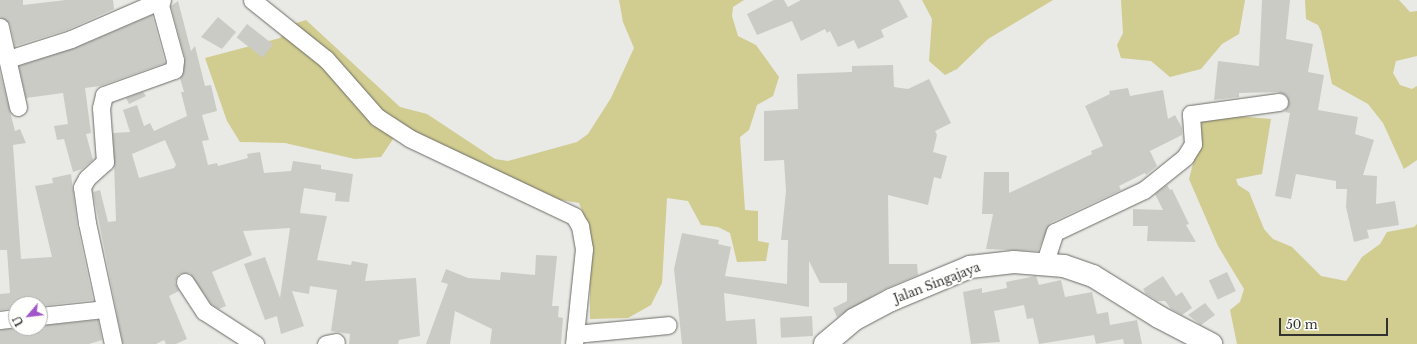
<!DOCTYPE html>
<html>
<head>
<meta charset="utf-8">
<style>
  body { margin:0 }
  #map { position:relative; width:1417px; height:344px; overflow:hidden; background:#e9e9e5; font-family:"Libre Baskerville",serif }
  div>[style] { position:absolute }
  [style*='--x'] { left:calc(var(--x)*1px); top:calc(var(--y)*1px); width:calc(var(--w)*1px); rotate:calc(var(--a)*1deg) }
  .green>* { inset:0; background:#d1cc8f }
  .building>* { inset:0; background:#cbcbc6; transform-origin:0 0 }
  .roads { filter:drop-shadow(0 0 1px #6a6a66) drop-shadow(0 0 1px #6a6a66) }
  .street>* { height:17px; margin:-8.5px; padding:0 8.5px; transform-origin:8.5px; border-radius:8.5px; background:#fff }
  .secondary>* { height:22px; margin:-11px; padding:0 11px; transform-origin:11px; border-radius:11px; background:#fff }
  span { translate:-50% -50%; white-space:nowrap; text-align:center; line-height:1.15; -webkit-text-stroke:4px #fffffe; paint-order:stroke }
  .street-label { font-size:12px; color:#323230 }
  .north { position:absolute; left:8px; top:296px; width:40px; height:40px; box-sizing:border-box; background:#fffffe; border:1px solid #adadac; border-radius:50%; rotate:242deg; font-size:11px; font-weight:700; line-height:16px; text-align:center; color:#323230 }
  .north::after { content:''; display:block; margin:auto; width:14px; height:18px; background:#a156c8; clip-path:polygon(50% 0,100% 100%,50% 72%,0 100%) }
  .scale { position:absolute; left:1279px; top:318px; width:109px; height:18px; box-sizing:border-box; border:2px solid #323230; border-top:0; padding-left:5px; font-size:12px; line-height:14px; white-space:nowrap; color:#323230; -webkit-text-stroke:3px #fffffe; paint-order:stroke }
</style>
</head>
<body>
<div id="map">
  <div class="green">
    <div style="clip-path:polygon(619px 0,744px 0,733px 7px,732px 16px,738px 36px,756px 45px,779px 77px,773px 96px,757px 105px,749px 130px,740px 137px,745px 210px,758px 211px,758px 241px,769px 243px,766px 261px,737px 262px,730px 233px,718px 227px,701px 225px,688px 201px,667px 198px,662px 283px,651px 305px,628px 318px,590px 319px,590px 230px,579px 203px,543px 197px,407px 132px,393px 139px,381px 157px,355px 159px,285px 143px,240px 142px,227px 121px,205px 58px,280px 38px,293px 24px,306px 20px,400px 107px,427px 114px,495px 159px,508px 161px,577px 142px,588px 134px,611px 98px,634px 48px,623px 22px)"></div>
    <div style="clip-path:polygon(922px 0,1053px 0,988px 39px,957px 69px,945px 75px,929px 61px,932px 19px)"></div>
    <div style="clip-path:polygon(1121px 0,1245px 0,1239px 34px,1222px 44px,1201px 69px,1170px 77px,1151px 61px,1121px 58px,1117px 45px,1123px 33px)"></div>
    <div style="clip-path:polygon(1305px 0,1399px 0,1410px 12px,1417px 11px,1417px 56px,1396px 61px,1393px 73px,1400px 85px,1412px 89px,1417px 86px,1417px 160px,1404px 169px,1383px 123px,1368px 104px,1332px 84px,1321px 31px,1318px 25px,1306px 19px)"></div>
    <div style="clip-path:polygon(1225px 115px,1271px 119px,1262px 174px,1236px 179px,1238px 185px,1249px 192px,1264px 229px,1273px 239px,1292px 247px,1321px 276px,1346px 281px,1362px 257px,1380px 244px,1387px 232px,1414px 227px,1417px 224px,1417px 344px,1237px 344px,1230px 310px,1240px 302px,1244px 289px,1218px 246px,1189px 179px,1198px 145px,1197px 133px,1204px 119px)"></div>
  </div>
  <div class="building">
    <div style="clip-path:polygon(0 0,23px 0,23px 5px,66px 0,113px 0,114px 9px,67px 30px,15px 46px,10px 24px,0 17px)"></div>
    <div style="clip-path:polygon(774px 0,784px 0,788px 7px,801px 0,899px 0,908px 17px,881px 30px,884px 37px,858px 49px,854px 40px,838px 47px,830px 31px,827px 33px,825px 29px,801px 41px,792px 21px,757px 35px,747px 14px)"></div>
    <div style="clip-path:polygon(1262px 0,1290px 0,1286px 39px,1313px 44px,1308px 72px,1324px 75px,1318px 110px,1358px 117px,1355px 134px,1374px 140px,1363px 175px,1377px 176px,1376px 204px,1395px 201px,1399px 225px,1367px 230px,1369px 238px,1354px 242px,1346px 207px,1347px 189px,1336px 189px,1336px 181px,1296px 174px,1291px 199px,1275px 196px,1290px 113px,1285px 112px,1288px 105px,1287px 96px,1278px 92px,1239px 93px,1239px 97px,1214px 100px,1218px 61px,1259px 66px)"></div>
    <div style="clip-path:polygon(evenodd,178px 1px,191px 51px,195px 46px,205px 86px,211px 85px,217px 111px,202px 115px,209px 140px,202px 141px,208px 165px,217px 163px,218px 166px,248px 158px,247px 154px,260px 152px,264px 173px,291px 171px,293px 161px,321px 165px,321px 169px,353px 174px,349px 202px,335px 201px,336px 193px,304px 188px,300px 213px,327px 216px,317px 260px,351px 265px,352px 261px,368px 264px,365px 281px,416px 278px,420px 336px,399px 340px,398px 344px,349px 344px,350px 334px,331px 331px,337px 290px,310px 286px,309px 294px,292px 291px,304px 326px,281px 334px,277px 316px,265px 320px,244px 264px,265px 257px,280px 298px,290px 228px,243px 231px,252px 255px,212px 272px,226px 306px,219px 309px,211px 304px,190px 273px,179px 274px,175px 282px,179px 291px,169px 296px,187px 339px,176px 344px,166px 344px,164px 340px,156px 344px,123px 344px,93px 192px,100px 190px,108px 222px,116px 221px,113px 133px,130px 132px,123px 110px,137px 105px,144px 126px,150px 123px,154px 131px,187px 116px,181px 92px,184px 92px,180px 78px,185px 58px,171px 6px,178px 1px,165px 140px,176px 165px,174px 168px,139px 178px,132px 154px,165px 140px)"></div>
    <div style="clip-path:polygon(152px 15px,165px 63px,100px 86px,85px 88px,91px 133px,86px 134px,93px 160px,82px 169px,73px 172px,64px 139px,57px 140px,54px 126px,68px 124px,63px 93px,26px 98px,19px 66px,75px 48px)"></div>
    <div style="clip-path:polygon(218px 17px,236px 32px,222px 49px,201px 37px)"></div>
    <div style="left:247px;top:24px;width:33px;height:17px;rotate:38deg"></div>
    <div style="clip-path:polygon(893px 65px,894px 87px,908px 89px,929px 79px,951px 123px,935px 131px,937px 135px,933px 152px,947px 156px,941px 179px,934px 177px,928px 205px,888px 195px,889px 264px,917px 264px,918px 275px,885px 289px,837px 317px,833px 308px,847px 301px,847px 283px,820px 283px,809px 261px,809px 307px,724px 293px,726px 321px,755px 319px,757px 344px,682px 344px,674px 269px,682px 233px,719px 240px,718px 244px,731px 247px,725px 276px,787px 284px,788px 240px,781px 240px,786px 191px,784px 160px,764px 161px,764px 111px,798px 109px,797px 74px,852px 72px,852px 66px)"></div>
    <div style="clip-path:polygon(0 73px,15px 131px,20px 129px,26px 143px,13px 145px,21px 259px,52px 257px,35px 186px,53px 183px,52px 178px,71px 174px,77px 225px,93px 300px,40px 306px,16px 304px,16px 308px,0 310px,0 294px,10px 293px,7px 250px,0 250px)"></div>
    <div style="clip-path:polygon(1128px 88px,1130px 96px,1163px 90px,1168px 119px,1175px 115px,1182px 128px,1182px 135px,1150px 151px,1157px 166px,1146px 175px,1145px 173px,1119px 186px,1121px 190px,1050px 223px,1038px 251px,986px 249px,993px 214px,982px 214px,984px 172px,1009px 172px,1009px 193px,1092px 154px,1091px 151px,1103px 146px,1085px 106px,1110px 94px,1109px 91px)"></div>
    <div style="clip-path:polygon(143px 92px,146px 96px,129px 104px,126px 98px)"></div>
    <div style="clip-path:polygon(1167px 185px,1170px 190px,1172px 189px,1189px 224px,1186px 225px,1196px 242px,1147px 241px,1148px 226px,1133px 226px,1133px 209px,1163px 210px,1155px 194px)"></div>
    <div style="clip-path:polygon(536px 255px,557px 256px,552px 306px,559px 306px,558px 317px,563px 318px,561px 344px,490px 344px,492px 329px,455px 311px,450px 344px,426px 344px,448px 284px,441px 282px,446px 269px,468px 278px,500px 280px,501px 272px,535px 275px)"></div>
    <div style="left:1227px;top:272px;width:21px;height:20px;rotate:65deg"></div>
    <div style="clip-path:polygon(1036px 276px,1039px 285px,1061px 280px,1065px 297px,1092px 292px,1097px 314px,1108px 312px,1110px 325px,1137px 320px,1142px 344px,1124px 344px,1123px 339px,1096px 344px,1094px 335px,1039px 344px,1033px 318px,1027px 319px,1024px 305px,994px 311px,1000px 342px,971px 344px,963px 292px,982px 288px,982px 293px,1007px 288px,1006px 282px)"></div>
    <div style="clip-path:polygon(1163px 276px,1176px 296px,1182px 292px,1192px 308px,1182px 315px,1171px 309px,1165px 301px,1158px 301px,1146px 294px,1143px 289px)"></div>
    <div style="clip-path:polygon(1205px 303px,1215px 315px,1201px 325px,1188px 315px)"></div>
    <div style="left:812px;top:316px;width:20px;height:32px;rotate:87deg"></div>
    <div style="clip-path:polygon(98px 320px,102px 340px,89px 344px,0 344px,0 330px)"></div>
  </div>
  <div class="roads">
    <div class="street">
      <div style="--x:252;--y:0;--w:95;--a:38.6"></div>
      <div style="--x:326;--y:59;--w:77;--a:48.7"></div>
      <div style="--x:377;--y:117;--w:38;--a:33"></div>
      <div style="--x:409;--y:138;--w:183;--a:25.3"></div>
      <div style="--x:574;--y:216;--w:12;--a:59"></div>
      <div style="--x:580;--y:226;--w:23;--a:80"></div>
      <div style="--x:584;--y:249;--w:96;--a:96"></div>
      <div style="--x:0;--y:27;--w:82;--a:77.3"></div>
      <div style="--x:8;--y:59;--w:66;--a:-17.6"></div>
      <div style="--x:71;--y:39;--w:98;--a:-23.4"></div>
      <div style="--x:1044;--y:265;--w:35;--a:-72"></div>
      <div style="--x:1055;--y:232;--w:98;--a:-25.3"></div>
      <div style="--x:1144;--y:190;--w:53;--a:-38.8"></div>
      <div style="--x:1185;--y:157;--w:15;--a:-58"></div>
      <div style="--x:1193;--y:144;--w:30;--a:-94"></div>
      <div style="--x:1191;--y:114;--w:89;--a:-7.8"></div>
      <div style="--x:185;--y:282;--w:35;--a:57"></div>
      <div style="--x:204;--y:311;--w:61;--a:32.9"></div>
      <div style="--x:40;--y:316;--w:64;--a:-6.2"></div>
      <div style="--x:0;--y:320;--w:16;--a:-7"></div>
      <div style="--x:575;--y:334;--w:93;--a:-5.5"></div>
      <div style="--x:113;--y:344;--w:124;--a:-102.1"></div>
      <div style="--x:87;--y:223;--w:36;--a:-98"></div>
      <div style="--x:82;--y:187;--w:10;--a:-61"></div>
      <div style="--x:87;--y:178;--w:24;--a:-42"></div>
      <div style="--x:105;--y:162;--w:54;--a:-94.2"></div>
      <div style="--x:101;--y:108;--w:13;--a:-77"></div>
      <div style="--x:104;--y:95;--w:74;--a:-19.7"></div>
      <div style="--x:174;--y:70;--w:10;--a:-84"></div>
      <div style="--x:175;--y:60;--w:57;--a:-105.3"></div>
      <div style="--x:160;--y:5;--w:5;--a:-68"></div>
      <div style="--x:326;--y:344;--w:10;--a:-11"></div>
    </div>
    <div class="secondary">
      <div style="--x:825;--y:344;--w:39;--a:-40"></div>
      <div style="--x:855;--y:319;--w:41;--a:-27.8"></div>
      <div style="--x:891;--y:300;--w:86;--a:-22.7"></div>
      <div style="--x:970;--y:267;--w:44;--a:-6.5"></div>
      <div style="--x:1014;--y:262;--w:50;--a:4.6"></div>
      <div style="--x:1064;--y:266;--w:31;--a:19"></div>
      <div style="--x:1093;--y:276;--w:78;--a:31.8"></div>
      <div style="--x:1159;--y:317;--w:59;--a:27.4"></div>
    </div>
  </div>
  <div class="street-label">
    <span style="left:937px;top:283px;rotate:-21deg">Jalan Singajaya</span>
  </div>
  <div class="north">U</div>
  <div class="scale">50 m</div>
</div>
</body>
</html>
